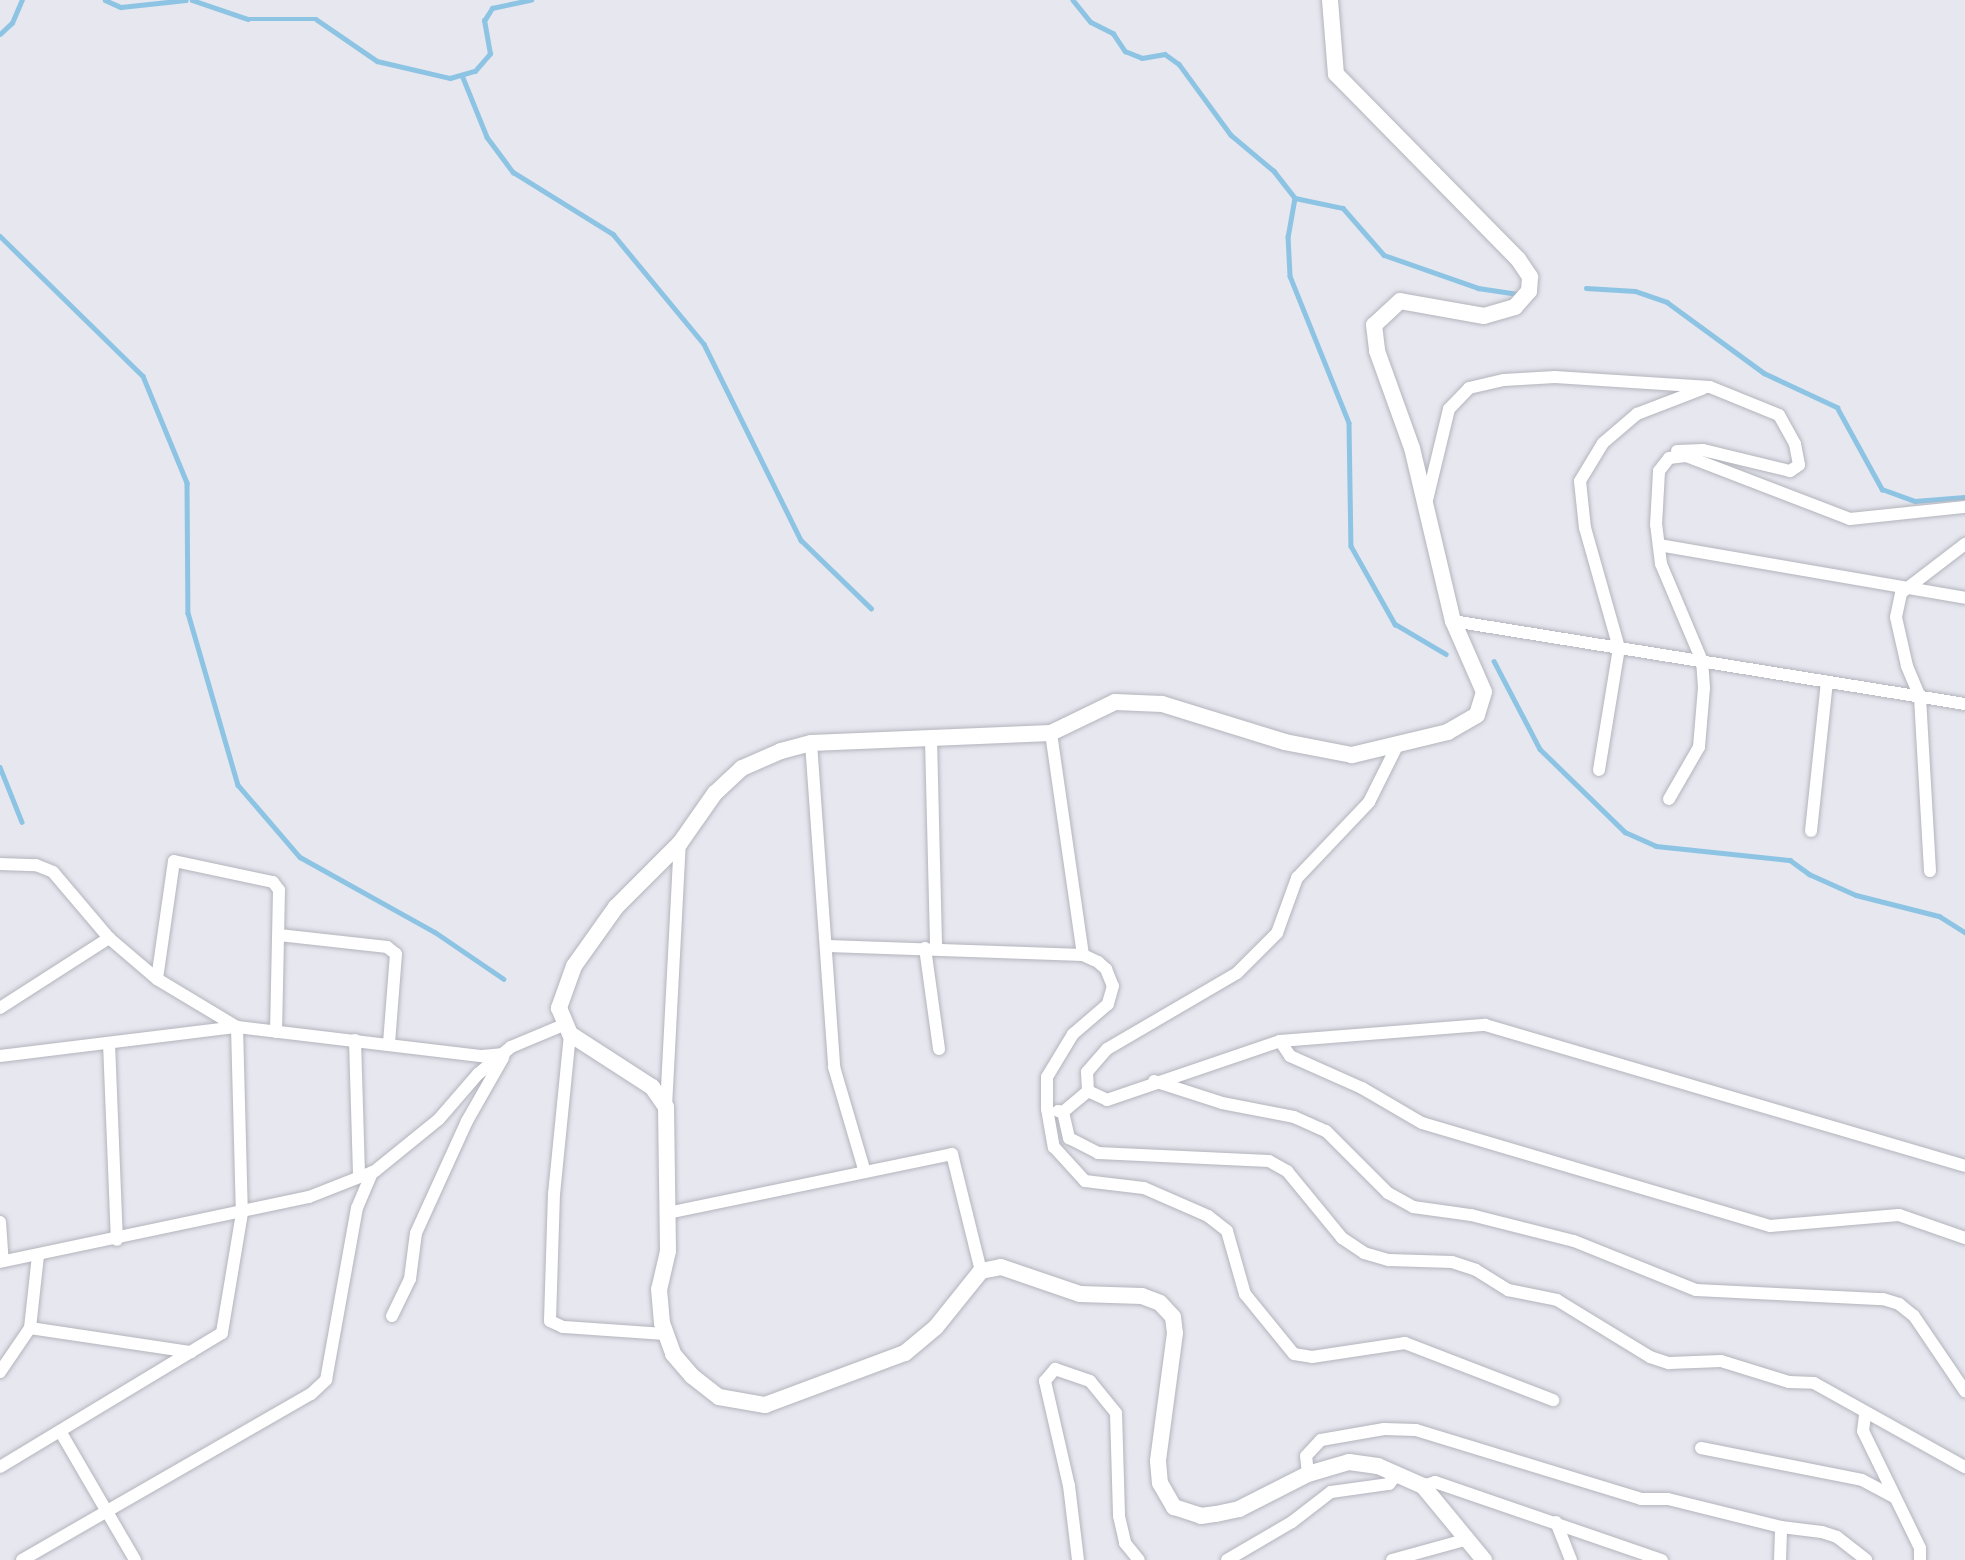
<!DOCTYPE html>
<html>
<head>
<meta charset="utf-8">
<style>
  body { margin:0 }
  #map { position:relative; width:1965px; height:1560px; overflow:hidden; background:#e6e7ef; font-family:Helvetica,sans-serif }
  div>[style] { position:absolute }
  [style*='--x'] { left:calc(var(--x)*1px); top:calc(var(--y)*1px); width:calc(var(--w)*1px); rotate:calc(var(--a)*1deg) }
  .stream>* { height:4.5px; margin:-2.25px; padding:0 2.25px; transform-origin:2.25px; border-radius:2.25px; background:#8dc4e4 }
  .roads { filter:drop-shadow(0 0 2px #b3b4bc) drop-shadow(0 0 2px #b3b4bc) }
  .minor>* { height:12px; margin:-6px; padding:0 6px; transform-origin:6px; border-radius:6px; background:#fff }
  .secondary>* { height:16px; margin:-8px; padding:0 8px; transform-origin:8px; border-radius:8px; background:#fff }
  span { translate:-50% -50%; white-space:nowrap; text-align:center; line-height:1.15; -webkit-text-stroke:5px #e6e7ef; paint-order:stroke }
</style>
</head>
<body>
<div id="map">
  <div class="stream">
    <div style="--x:105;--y:0;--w:17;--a:24"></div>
    <div style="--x:121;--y:7;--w:65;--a:-6.1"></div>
    <div style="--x:192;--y:0;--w:59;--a:18.7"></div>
    <div style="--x:248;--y:19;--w:68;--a:0"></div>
    <div style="--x:316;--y:19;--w:74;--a:34.5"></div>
    <div style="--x:377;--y:61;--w:75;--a:13.1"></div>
    <div style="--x:450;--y:78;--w:26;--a:-16"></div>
    <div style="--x:475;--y:71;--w:23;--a:-49"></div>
    <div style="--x:490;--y:54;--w:34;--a:-100"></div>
    <div style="--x:484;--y:21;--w:15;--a:-58"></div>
    <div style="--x:492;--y:8;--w:40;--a:-12"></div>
    <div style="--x:1073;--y:0;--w:28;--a:51"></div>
    <div style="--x:1091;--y:22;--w:25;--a:27"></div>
    <div style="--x:1113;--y:33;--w:22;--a:56"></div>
    <div style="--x:1125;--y:51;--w:18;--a:22"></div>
    <div style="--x:1142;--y:58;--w:23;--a:-10"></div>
    <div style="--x:1165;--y:54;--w:17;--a:36"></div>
    <div style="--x:1179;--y:64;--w:88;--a:53.8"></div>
    <div style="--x:1231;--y:135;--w:56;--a:39.9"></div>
    <div style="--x:1274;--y:171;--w:34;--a:52"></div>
    <div style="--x:1295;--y:198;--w:49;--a:11.8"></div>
    <div style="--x:1343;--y:208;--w:62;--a:48.9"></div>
    <div style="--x:1384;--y:255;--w:100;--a:19.3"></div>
    <div style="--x:1478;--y:288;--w:40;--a:8.5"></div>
    <div style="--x:0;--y:34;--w:16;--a:-43"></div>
    <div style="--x:12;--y:23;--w:25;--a:-67"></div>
    <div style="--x:462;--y:75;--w:67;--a:68"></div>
    <div style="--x:487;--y:137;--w:44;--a:53.4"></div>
    <div style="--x:513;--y:172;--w:118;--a:31.8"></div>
    <div style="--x:613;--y:234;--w:143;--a:50.4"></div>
    <div style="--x:704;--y:344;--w:219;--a:63.7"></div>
    <div style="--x:801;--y:540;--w:98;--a:44.2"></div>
    <div style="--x:1295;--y:198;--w:39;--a:100"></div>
    <div style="--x:1288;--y:236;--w:40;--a:87.1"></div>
    <div style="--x:1290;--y:276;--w:158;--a:68.1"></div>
    <div style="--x:1349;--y:423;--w:123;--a:89.1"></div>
    <div style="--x:1351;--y:546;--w:90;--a:60.6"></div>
    <div style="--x:1395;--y:624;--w:59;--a:30.5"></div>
    <div style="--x:0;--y:236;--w:200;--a:44.4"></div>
    <div style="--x:143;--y:376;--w:116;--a:67.6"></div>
    <div style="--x:187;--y:483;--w:130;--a:89.6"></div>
    <div style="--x:188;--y:613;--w:179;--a:73.8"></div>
    <div style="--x:238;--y:785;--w:95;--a:49.3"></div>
    <div style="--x:300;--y:857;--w:154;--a:29.1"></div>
    <div style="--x:435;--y:932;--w:83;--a:34.3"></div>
    <div style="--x:1586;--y:288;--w:49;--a:3.5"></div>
    <div style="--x:1635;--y:291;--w:34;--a:19"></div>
    <div style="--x:1667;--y:302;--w:120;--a:36.2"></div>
    <div style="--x:1764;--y:373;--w:81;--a:25"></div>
    <div style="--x:1837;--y:407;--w:94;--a:61.2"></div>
    <div style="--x:1882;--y:489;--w:35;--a:20"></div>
    <div style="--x:1915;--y:501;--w:50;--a:-4.6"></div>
    <div style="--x:1494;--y:661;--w:99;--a:62.4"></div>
    <div style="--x:1540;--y:749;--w:119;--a:44.3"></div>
    <div style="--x:1625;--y:832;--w:34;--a:24"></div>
    <div style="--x:1656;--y:846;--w:135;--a:6"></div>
    <div style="--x:1790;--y:860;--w:24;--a:36"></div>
    <div style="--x:1809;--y:874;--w:51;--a:24.1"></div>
    <div style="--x:1856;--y:895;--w:86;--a:14.2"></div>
    <div style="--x:1939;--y:916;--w:31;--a:32"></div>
    <div style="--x:0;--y:767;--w:59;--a:68.2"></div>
  </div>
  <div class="roads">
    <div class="minor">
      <div style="--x:1426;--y:504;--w:98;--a:-76.4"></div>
      <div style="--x:1449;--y:409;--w:29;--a:-46"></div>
      <div style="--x:1469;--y:388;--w:36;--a:-13"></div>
      <div style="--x:1504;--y:380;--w:51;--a:-3.4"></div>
      <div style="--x:1555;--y:377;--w:155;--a:3.7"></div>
      <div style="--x:1710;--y:387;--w:74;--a:22.1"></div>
      <div style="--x:1779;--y:415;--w:33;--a:61"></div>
      <div style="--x:1795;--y:444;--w:21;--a:79"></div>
      <div style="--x:1799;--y:465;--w:11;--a:146"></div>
      <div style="--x:1790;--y:471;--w:89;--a:-166.4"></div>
      <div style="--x:1703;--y:450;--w:26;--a:178"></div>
      <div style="--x:1659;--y:545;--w:311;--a:9.8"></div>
      <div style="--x:1453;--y:621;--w:519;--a:9.21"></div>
      <div style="--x:1051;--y:733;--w:224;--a:81.8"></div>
      <div style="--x:931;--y:739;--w:209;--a:88.6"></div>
      <div style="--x:811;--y:743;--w:325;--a:85.9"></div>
      <div style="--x:834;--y:1067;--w:109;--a:73.6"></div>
      <div style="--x:1599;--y:770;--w:124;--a:-80.7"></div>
      <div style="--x:1619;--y:648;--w:125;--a:-105.8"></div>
      <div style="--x:1585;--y:528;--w:47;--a:-96.1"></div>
      <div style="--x:1580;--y:481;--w:44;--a:-58.8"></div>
      <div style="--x:1603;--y:443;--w:45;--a:-40.5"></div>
      <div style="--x:1637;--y:414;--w:70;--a:-21"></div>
      <div style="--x:1669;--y:799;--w:60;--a:-60"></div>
      <div style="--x:1699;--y:747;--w:59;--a:-85.2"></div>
      <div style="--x:1704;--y:688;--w:27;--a:-94"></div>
      <div style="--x:1702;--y:661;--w:105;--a:-112.9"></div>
      <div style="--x:1661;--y:564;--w:39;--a:-97"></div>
      <div style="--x:1656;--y:525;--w:54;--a:-86.8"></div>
      <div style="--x:1659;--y:471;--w:16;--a:-52"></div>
      <div style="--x:1669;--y:458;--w:17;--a:-7"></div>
      <div style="--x:1686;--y:456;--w:176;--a:21"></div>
      <div style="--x:1850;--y:519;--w:116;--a:-6"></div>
      <div style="--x:1811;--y:831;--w:150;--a:-83.9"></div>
      <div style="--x:0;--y:864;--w:36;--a:2"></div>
      <div style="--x:36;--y:865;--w:18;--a:22"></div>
      <div style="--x:53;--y:872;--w:87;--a:49.7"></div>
      <div style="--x:109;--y:938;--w:63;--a:40.5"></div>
      <div style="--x:157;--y:979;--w:93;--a:31"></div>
      <div style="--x:237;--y:1027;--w:247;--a:6.8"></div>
      <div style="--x:482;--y:1056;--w:22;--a:-5"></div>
      <div style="--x:1930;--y:871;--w:174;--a:-93.3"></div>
      <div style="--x:1920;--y:697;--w:34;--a:-113"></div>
      <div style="--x:1907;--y:666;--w:50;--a:-102.7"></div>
      <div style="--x:1896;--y:617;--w:25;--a:-78"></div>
      <div style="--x:1901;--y:593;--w:81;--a:-37.4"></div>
      <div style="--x:279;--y:935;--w:109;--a:6.3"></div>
      <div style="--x:387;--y:947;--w:11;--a:38"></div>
      <div style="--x:396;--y:954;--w:89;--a:94.5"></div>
      <div style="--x:828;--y:946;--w:255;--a:2"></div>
      <div style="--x:1083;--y:955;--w:17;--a:25"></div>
      <div style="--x:1098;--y:962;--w:11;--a:41"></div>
      <div style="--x:1106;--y:969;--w:18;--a:68"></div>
      <div style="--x:1113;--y:986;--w:19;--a:106"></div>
      <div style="--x:1108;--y:1004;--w:46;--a:139.4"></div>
      <div style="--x:1073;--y:1034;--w:50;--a:121.2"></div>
      <div style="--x:1047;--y:1077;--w:32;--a:90"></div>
      <div style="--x:1047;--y:1109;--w:39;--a:80"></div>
      <div style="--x:1054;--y:1147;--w:46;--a:47.6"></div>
      <div style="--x:1085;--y:1181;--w:59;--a:6.8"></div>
      <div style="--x:1144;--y:1188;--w:70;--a:23.6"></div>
      <div style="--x:1208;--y:1216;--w:24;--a:38"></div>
      <div style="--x:1227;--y:1231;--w:66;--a:74.1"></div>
      <div style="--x:1245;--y:1294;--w:77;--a:50.8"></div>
      <div style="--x:1294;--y:1354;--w:18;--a:9"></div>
      <div style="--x:1312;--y:1357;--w:94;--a:-8.6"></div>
      <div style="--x:1405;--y:1343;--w:159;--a:21.1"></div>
      <div style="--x:925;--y:948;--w:102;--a:82.1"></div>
      <div style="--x:157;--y:979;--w:119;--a:-81.8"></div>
      <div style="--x:174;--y:861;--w:101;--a:12"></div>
      <div style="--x:273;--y:882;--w:10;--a:53"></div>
      <div style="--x:279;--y:890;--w:142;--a:91.2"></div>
      <div style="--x:0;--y:1008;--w:130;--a:-32.7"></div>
      <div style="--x:570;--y:1034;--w:160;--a:95.7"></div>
      <div style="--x:554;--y:1193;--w:128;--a:91.8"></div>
      <div style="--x:550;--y:1321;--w:14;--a:25"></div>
      <div style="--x:563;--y:1327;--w:103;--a:3.9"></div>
      <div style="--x:355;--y:1040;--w:136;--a:88.3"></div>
      <div style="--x:1280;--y:1041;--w:18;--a:56"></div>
      <div style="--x:1290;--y:1056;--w:79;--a:24"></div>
      <div style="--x:1362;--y:1088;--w:69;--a:30.3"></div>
      <div style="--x:1422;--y:1123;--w:363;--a:16.5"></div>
      <div style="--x:1770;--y:1226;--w:129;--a:-4.9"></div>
      <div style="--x:1899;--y:1215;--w:70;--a:19.2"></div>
      <div style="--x:109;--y:1043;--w:197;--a:87.7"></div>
      <div style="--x:0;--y:1056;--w:239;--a:-7"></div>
      <div style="--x:237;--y:1027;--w:186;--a:88.5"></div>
      <div style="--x:242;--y:1213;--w:122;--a:99.5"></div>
      <div style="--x:222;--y:1333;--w:259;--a:148.9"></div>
      <div style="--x:1154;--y:1081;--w:71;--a:17.9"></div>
      <div style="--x:1222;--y:1103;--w:73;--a:11"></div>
      <div style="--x:1294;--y:1117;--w:35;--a:24"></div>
      <div style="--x:1326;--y:1131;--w:88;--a:45"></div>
      <div style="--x:1388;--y:1193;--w:29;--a:29"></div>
      <div style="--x:1413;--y:1207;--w:59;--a:7.9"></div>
      <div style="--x:1471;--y:1215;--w:106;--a:14.2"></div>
      <div style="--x:1574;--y:1241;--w:131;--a:21.9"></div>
      <div style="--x:1696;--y:1290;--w:187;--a:2.8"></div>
      <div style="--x:1883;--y:1299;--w:17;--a:17"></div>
      <div style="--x:1899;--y:1304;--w:19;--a:39"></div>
      <div style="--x:1914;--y:1316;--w:91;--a:55.8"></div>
      <div style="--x:1088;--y:1091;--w:21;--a:25"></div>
      <div style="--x:1107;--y:1100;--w:183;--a:-18.8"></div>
      <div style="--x:1280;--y:1041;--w:206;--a:-4.5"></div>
      <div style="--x:1485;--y:1025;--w:500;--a:16.37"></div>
      <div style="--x:1088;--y:1091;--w:19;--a:-93"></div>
      <div style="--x:1087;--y:1072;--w:30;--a:-49"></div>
      <div style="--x:1107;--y:1049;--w:151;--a:-30.3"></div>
      <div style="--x:1237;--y:973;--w:57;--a:-45"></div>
      <div style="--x:1277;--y:933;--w:59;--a:-70"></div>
      <div style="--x:1297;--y:878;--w:105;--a:-46.5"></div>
      <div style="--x:1369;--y:802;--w:65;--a:-63.4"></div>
      <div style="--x:666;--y:1107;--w:264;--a:-87"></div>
      <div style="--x:1058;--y:1111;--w:5;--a:11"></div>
      <div style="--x:1063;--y:1112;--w:33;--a:-40"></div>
      <div style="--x:1063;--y:1112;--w:27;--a:77"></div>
      <div style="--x:1069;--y:1138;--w:33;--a:27"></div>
      <div style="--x:1098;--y:1153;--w:171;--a:2.7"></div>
      <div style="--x:1269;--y:1161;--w:21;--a:29"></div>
      <div style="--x:1287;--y:1171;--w:87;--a:50.6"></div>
      <div style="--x:1342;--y:1238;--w:27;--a:34"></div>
      <div style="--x:1364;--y:1253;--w:26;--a:16"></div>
      <div style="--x:1389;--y:1260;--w:63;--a:1.8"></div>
      <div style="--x:1452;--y:1262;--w:25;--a:18"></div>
      <div style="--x:1476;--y:1270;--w:38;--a:32"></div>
      <div style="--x:1508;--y:1290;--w:50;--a:11.5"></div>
      <div style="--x:1557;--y:1300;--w:109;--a:31.5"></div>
      <div style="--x:1650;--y:1357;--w:20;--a:18"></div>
      <div style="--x:1669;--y:1363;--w:52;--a:-2.2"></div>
      <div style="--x:1721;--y:1361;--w:71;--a:17.2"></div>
      <div style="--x:1789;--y:1382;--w:25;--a:2"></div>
      <div style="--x:1814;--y:1383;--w:173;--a:29.1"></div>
      <div style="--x:668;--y:1213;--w:290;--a:-11.7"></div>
      <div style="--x:952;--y:1154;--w:121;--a:76.1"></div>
      <div style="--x:0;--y:1222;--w:39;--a:86"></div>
      <div style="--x:0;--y:1262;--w:316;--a:-11.9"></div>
      <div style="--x:309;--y:1197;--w:71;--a:-21.5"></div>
      <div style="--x:375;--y:1171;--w:82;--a:-39.1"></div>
      <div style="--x:439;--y:1119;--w:60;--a:-49.1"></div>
      <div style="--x:478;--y:1074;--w:43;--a:-39.3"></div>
      <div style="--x:511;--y:1047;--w:60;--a:-22.7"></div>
      <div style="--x:392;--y:1316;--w:41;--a:-64.1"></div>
      <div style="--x:410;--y:1279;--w:46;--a:-82.6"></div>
      <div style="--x:416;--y:1233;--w:123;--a:-65.5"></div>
      <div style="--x:467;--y:1121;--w:73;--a:-60.3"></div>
      <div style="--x:30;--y:1328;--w:163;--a:8.5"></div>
      <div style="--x:0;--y:1372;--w:53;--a:-55.7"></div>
      <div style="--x:30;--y:1328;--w:72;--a:-83.7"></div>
      <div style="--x:1865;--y:1415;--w:16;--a:97"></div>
      <div style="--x:1863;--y:1431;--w:130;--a:64"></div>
      <div style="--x:1920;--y:1548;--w:12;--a:90"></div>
      <div style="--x:60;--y:1431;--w:149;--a:59.8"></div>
      <div style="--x:1701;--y:1448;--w:164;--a:11.2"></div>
      <div style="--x:1862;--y:1480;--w:36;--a:28"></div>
      <div style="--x:1308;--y:1474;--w:18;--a:-96"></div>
      <div style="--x:1306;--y:1456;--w:22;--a:-47"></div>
      <div style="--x:1321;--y:1440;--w:64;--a:-9.9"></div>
      <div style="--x:1384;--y:1429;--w:32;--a:2"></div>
      <div style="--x:1416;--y:1430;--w:235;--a:17"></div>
      <div style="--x:1641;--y:1499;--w:27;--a:0"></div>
      <div style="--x:1668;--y:1499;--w:116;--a:13.9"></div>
      <div style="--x:1781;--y:1527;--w:41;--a:7"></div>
      <div style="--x:1822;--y:1532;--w:16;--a:18"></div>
      <div style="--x:1837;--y:1537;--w:37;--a:38"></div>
      <div style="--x:1423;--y:1486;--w:13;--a:-18"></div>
      <div style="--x:1435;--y:1482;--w:240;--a:19"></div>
      <div style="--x:1556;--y:1522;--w:41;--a:68.5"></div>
      <div style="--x:22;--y:1560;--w:333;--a:-29.9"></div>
      <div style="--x:311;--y:1394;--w:21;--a:-43"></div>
      <div style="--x:326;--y:1380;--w:175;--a:-79.8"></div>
      <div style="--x:357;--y:1208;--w:39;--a:-67"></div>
      <div style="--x:1078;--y:1560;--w:75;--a:-96.9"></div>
      <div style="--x:1069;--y:1486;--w:108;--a:-102.9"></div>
      <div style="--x:1045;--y:1381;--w:16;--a:-50"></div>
      <div style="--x:1055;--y:1369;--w:37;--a:19"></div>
      <div style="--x:1090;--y:1381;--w:41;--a:50.9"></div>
      <div style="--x:1116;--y:1413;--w:103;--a:88.3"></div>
      <div style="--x:1119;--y:1516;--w:28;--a:77"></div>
      <div style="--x:1125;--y:1543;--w:22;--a:51"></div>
      <div style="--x:1227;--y:1560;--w:75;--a:-30.3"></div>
      <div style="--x:1292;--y:1522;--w:49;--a:-37.6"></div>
      <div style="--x:1331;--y:1492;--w:59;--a:-7.9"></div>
      <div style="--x:1389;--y:1484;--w:13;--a:-51"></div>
      <div style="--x:1392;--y:1560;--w:79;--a:-15.4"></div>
      <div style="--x:1780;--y:1560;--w:33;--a:-88"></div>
    </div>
    <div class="secondary">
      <div style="--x:1330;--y:0;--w:74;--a:85.4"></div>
      <div style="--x:1336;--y:74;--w:260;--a:45.5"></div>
      <div style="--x:1518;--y:259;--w:22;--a:56"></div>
      <div style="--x:1530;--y:277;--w:14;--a:94"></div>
      <div style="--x:1529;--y:291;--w:21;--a:131"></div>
      <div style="--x:1515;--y:307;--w:32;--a:164"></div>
      <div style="--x:1484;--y:316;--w:85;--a:-169.9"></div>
      <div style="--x:1400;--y:301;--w:35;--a:137"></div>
      <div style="--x:1374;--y:325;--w:26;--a:83"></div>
      <div style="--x:1377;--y:351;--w:103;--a:70.2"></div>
      <div style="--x:1412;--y:448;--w:178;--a:76.7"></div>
      <div style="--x:1453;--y:621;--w:77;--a:66.4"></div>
      <div style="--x:1484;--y:692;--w:24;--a:107"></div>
      <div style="--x:1477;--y:715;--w:34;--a:150"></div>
      <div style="--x:1448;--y:732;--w:99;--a:166.5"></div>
      <div style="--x:1352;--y:755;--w:68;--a:-169"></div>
      <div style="--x:1285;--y:742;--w:129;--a:-162.8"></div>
      <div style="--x:1162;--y:704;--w:47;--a:-177.6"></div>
      <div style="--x:1115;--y:702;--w:71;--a:154.2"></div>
      <div style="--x:1051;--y:733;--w:240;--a:177.6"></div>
      <div style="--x:811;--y:743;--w:31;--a:165"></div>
      <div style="--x:781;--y:751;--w:43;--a:156.4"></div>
      <div style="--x:742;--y:768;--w:37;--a:137"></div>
      <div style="--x:715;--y:793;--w:61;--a:125"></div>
      <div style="--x:680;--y:843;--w:91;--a:135"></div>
      <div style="--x:616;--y:907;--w:72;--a:125.4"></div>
      <div style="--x:574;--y:966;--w:45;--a:109.7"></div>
      <div style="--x:559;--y:1008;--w:28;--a:67"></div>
      <div style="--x:570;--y:1034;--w:98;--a:32.9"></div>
      <div style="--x:652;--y:1087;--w:24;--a:55"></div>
      <div style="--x:666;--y:1107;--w:144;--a:89.2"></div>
      <div style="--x:668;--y:1251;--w:39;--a:103"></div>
      <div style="--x:659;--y:1289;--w:34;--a:85"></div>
      <div style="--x:662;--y:1323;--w:33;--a:70"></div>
      <div style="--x:673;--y:1354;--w:29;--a:49"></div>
      <div style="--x:692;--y:1376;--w:34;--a:38"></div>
      <div style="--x:719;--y:1397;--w:47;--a:9.9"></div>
      <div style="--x:765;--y:1405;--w:149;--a:-20.4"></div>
      <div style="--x:905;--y:1353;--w:40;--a:-40"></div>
      <div style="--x:936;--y:1327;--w:72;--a:-51.2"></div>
      <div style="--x:981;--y:1271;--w:20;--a:-11"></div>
      <div style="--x:1001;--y:1267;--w:83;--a:18.9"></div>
      <div style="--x:1080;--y:1294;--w:62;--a:1.8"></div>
      <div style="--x:1142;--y:1296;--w:19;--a:21"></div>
      <div style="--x:1160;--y:1303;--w:19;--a:47"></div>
      <div style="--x:1173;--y:1317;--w:16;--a:83"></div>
      <div style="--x:1175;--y:1333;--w:129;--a:97.6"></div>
      <div style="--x:1158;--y:1461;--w:22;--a:85"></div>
      <div style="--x:1160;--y:1483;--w:28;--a:60"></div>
      <div style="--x:1174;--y:1507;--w:28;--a:18"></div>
      <div style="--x:1201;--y:1516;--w:15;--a:-8"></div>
      <div style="--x:1216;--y:1514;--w:24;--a:-12"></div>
      <div style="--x:1239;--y:1509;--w:77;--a:-26.9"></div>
      <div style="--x:1308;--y:1474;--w:43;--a:-16.3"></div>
      <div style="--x:1349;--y:1462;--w:29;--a:8"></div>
      <div style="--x:1378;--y:1466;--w:49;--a:24"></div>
      <div style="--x:1423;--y:1486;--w:96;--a:50.5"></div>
    </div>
  </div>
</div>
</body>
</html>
